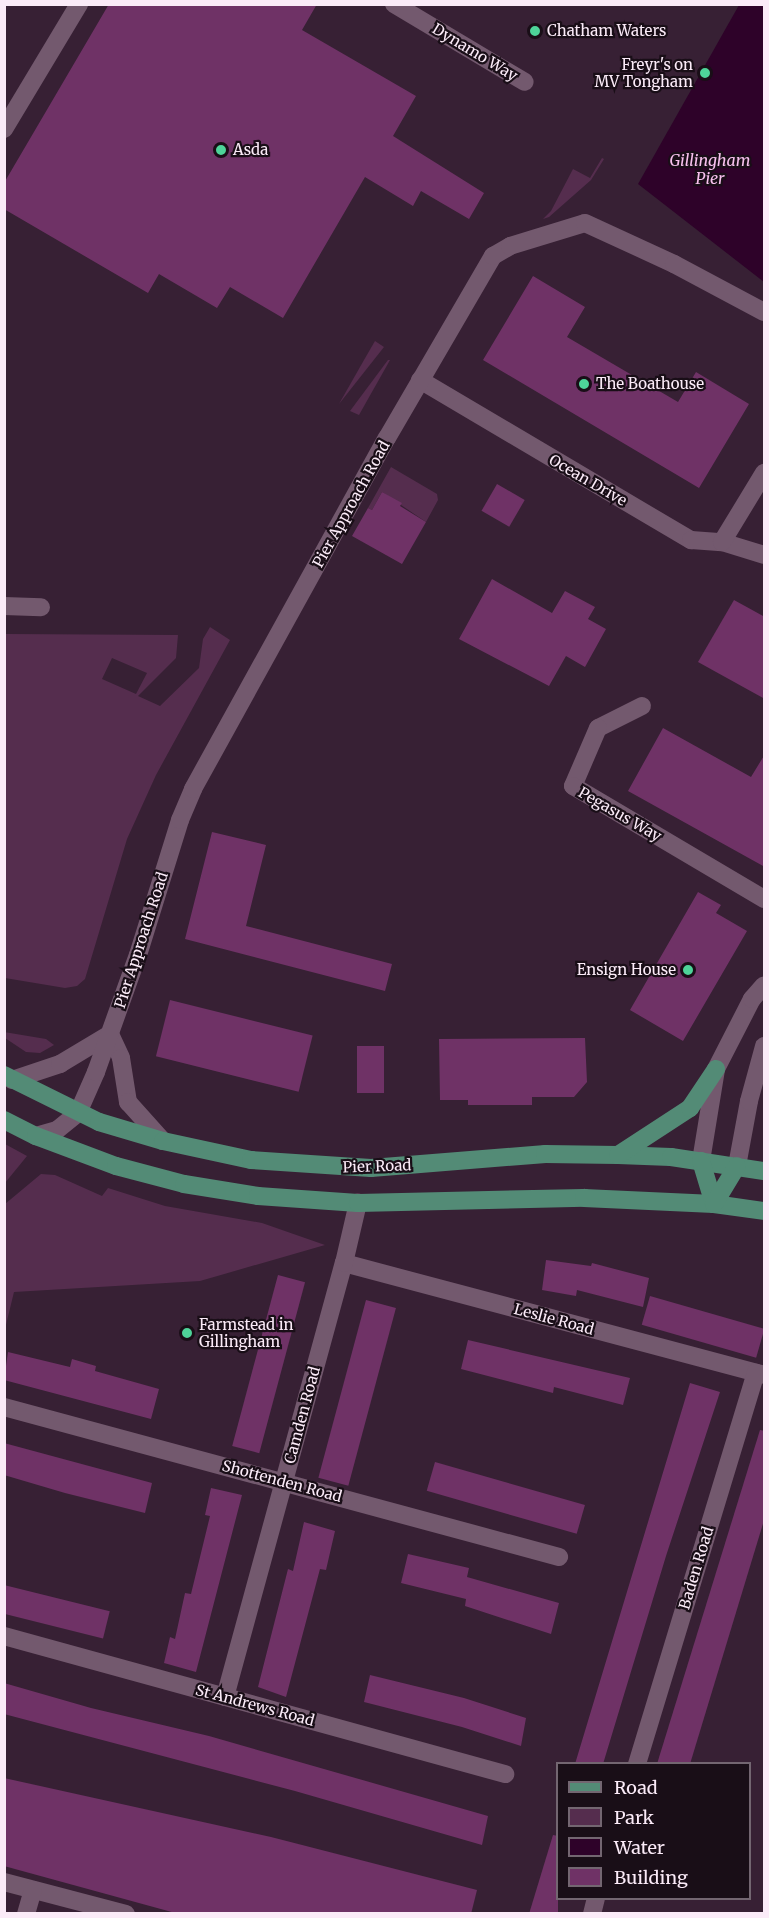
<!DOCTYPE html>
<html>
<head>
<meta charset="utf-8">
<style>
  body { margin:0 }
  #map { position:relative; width:769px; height:1918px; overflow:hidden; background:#372034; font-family:Merriweather,serif }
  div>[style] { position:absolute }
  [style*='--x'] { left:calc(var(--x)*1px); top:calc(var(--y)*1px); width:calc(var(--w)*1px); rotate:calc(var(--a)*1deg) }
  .green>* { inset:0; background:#552d4e }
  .water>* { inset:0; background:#2e0229 }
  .building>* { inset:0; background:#6f3266; transform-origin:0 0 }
  .street>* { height:18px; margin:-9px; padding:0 9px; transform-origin:9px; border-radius:9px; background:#73596e }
  .primary>* { height:18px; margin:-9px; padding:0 9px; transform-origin:9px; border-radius:9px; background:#538b76 }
  .dots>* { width:16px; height:16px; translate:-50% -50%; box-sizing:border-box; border:3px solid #190e17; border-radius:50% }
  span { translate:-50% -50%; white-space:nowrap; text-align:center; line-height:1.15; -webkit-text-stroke:4.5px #190e17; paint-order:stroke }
  .poi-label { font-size:15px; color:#fbebf8 }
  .left { translate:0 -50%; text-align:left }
  .right { translate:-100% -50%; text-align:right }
  .street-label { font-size:15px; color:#fbebf8 }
  .water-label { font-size:16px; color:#f8c1ee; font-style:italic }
  .frame { position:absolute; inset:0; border:6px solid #fbebf8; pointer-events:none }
  .legend { position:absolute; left:556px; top:1762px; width:195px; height:138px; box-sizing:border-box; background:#190e17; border:2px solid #736671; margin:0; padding:8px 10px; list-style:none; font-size:18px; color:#fbebf8 }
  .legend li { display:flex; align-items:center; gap:12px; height:30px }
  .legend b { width:30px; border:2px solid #736671 }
</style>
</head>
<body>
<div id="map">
  <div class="green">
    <div style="clip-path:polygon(602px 158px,604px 159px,591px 180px,549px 217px,543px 219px,551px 211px,573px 169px,590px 178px)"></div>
    <div style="clip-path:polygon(375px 341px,384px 347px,339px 404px,364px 360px)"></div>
    <div style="clip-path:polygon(388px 360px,390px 360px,359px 415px,350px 411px)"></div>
    <div style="clip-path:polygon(391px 467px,437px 494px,438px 500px,426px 522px,382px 492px,372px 510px,368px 508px)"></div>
    <div style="clip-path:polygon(evenodd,210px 627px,230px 640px,156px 775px,127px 839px,85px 979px,77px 986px,65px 988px,5px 978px,5px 634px,178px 635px,176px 658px,138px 696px,160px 706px,199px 668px,203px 639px,210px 627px,112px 658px,147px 673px,136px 694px,102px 679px,112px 658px)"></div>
    <div style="clip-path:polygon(4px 1032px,46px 1039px,54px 1045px,40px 1053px,26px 1052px,5px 1038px)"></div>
    <div style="clip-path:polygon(5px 1144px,27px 1156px,5px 1183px,4px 1183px)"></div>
    <div style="clip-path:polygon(41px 1174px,55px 1175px,102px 1196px,108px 1188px,165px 1206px,262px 1223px,325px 1245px,200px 1281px,14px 1292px,5px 1329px,5px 1204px)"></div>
  </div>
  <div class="water">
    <div style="clip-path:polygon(739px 5px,764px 5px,764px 282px,638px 184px)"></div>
  </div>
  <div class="building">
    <div style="clip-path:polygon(109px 4px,317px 4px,302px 30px,416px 96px,393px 136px,484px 193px,469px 219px,421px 191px,413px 206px,365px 177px,283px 318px,230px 287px,217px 308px,159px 274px,148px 293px,4px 209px,4px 183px)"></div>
    <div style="clip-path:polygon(533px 276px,585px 307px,567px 337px,678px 402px,696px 372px,749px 404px,699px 488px,483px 360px)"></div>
    <div style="left:497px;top:484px;width:32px;height:31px;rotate:30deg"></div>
    <div style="clip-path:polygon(382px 492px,402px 503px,400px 506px,426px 522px,402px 564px,352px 536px,368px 508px,372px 510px)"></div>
    <div style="clip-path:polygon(492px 579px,552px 613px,565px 591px,595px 607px,588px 619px,606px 629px,585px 667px,566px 656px,549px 686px,459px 639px)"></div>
    <div style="clip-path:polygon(734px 600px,765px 617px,765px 699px,698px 662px)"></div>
    <div style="clip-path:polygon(663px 728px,751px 777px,765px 754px,765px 867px,628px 791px)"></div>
    <div style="clip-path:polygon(212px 832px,266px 845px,246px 926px,392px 964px,385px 991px,185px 939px)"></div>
    <div style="clip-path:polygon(698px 892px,721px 905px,716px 913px,747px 931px,683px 1041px,630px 1010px)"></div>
    <div style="left:170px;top:1000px;width:147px;height:58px;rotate:14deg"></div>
    <div style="clip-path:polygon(585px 1038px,587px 1082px,574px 1097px,532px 1097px,532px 1105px,468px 1105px,468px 1100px,440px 1100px,439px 1039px)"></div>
    <div style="left:357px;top:1046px;width:27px;height:47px"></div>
    <div style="clip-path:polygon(546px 1260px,591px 1266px,592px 1263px,649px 1278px,643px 1307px,577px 1290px,576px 1296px,542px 1290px)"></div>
    <div style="left:278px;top:1275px;width:28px;height:177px;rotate:15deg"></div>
    <div style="left:650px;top:1296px;width:119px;height:30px;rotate:16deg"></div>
    <div style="left:366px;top:1300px;width:31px;height:184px;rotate:15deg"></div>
    <div style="clip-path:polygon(468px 1340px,630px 1378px,623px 1405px,554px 1387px,553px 1393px,461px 1369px)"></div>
    <div style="clip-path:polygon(8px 1352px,70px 1367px,72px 1359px,96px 1366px,95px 1371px,159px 1389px,151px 1419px,4px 1380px)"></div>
    <div style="clip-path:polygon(690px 1383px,720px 1392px,666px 1556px,603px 1764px,575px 1764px)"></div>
    <div style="clip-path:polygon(760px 1430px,765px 1431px,765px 1517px,690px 1764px,657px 1764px)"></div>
    <div style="clip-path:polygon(4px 1443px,152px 1483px,145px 1513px,65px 1493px,4px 1475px)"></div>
    <div style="left:435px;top:1462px;width:156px;height:30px;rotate:16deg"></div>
    <div style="clip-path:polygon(211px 1488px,242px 1495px,196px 1672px,164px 1663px,170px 1637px,175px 1639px,185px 1593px,191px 1594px,210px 1516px,205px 1515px)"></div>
    <div style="clip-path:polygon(304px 1522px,335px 1531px,326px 1570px,320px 1569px,286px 1697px,258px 1687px,288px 1569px,293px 1571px)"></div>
    <div style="clip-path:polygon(408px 1554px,469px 1568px,467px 1577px,559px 1603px,551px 1634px,465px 1606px,466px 1599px,401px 1583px)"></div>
    <div style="left:4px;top:1585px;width:109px;height:28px;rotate:14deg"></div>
    <div style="clip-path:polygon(370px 1675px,464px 1698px,526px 1718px,521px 1746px,462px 1727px,364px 1702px)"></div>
    <div style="clip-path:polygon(4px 1683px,91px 1708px,209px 1736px,488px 1816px,482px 1845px,295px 1791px,4px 1714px)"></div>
    <div style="clip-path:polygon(4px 1778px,271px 1837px,477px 1890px,471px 1914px,179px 1914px,4px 1866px)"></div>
    <div style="clip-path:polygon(553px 1835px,558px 1836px,558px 1914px,529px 1914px)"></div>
  </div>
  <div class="street">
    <div style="--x:394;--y:4;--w:152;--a:30.8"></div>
    <div style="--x:4;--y:129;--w:146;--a:-59"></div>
    <div style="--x:420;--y:380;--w:315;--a:30.6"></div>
    <div style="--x:691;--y:540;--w:31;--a:4"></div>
    <div style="--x:722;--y:542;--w:44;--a:17.2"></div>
    <div style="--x:722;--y:542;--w:81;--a:-58.7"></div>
    <div style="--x:4;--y:606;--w:37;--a:2"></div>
    <div style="--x:642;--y:706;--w:49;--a:153.4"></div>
    <div style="--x:598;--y:728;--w:63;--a:113.3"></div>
    <div style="--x:573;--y:786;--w:222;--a:30.6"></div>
    <div style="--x:110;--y:1034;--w:26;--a:65"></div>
    <div style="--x:121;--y:1058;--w:45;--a:81"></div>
    <div style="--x:128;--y:1102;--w:52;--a:48.1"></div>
    <div style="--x:12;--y:1080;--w:51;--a:-18.4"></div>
    <div style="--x:60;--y:1064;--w:58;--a:-31"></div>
    <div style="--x:36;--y:1136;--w:22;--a:-16"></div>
    <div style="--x:57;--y:1130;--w:27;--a:-39"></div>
    <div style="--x:78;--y:1113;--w:45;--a:-66.3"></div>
    <div style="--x:96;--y:1072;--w:124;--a:-70.3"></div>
    <div style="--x:138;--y:955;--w:141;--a:-72.7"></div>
    <div style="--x:180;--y:820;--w:34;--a:-67"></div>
    <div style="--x:193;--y:789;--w:401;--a:-61.1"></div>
    <div style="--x:387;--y:438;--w:211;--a:-59.8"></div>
    <div style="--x:493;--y:256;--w:20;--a:-30"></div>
    <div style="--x:510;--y:246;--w:78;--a:-17"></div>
    <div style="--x:585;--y:223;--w:98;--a:24.7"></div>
    <div style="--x:674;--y:264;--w:102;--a:28.1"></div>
    <div style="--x:701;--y:1161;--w:93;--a:-80.7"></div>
    <div style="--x:716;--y:1069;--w:79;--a:-62.8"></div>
    <div style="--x:752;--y:999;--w:18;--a:-49"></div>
    <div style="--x:737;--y:1166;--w:66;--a:-79.5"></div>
    <div style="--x:749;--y:1101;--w:57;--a:-74.7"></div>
    <div style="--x:344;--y:1263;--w:435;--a:14.9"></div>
    <div style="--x:4;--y:1407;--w:575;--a:15.12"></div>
    <div style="--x:4;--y:1636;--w:520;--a:15.4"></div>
    <div style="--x:225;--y:1697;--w:450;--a:-74.7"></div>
    <div style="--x:344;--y:1263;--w:62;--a:-76.9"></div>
    <div style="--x:637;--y:1764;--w:409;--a:-73.1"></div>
    <div style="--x:4;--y:1882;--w:126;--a:14.7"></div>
    <div style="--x:26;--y:1914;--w:25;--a:-74"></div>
    <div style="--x:592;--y:1914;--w:16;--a:-76"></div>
  </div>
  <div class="primary">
    <div style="--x:4;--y:1075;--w:106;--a:26.3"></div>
    <div style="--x:99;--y:1122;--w:67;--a:16.5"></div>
    <div style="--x:163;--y:1141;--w:90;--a:12.2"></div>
    <div style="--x:251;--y:1160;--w:120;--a:3.8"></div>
    <div style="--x:371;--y:1168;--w:175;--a:-4.6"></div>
    <div style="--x:545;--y:1154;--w:73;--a:0.8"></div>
    <div style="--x:618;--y:1155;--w:53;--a:2.2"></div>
    <div style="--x:671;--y:1157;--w:94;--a:8.6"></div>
    <div style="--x:4;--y:1120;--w:36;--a:27"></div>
    <div style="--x:36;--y:1136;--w:85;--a:20.6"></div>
    <div style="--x:116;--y:1166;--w:70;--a:14.8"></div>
    <div style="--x:184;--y:1184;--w:75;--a:9.2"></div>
    <div style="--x:258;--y:1196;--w:100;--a:4"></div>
    <div style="--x:358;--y:1203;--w:226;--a:-1.3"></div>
    <div style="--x:584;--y:1198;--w:130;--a:2.6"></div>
    <div style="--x:714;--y:1204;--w:50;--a:8"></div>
    <div style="--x:618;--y:1155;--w:86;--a:-33.1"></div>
    <div style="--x:690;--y:1108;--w:47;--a:-56.3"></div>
    <div style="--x:701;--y:1161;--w:45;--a:73.2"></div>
    <div style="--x:714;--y:1204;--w:44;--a:-58.8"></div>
  </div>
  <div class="dots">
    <div style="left:535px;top:31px;background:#4ed399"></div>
    <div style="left:705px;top:73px;background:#4ed399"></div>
    <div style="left:221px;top:150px;background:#4ed399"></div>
    <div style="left:584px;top:384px;background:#4ed399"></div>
    <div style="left:688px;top:970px;background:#4ed399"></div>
    <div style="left:187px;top:1333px;background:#4ed399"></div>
  </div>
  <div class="poi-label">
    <span class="left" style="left:547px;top:31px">Chatham Waters</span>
    <span class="right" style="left:693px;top:73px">Freyr's on<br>MV Tongham</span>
    <span class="left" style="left:233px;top:150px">Asda</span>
    <span class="left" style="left:596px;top:384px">The Boathouse</span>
    <span class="right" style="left:676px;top:970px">Ensign House</span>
    <span class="left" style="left:199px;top:1333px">Farmstead in<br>Gillingham</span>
  </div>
  <div class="street-label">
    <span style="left:475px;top:52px;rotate:31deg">Dynamo Way</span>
    <span style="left:588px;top:480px;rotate:30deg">Ocean Drive</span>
    <span style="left:351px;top:504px;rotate:-61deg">Pier Approach Road</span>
    <span style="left:620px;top:814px;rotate:30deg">Pegasus Way</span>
    <span style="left:141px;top:940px;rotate:-72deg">Pier Approach Road</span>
    <span style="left:377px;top:1166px;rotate:-2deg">Pier Road</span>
    <span style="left:554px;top:1319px;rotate:15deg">Leslie Road</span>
    <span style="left:302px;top:1415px;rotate:-75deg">Camden Road</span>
    <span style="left:282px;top:1481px;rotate:15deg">Shottenden Road</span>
    <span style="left:696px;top:1568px;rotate:-73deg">Baden Road</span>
    <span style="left:255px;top:1705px;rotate:15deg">St Andrews Road</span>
  </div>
  <div class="water-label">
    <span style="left:710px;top:169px">Gillingham<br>Pier</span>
  </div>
  <div class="frame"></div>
  <ul class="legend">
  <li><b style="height:8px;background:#538b76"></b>Road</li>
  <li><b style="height:16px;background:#552d4e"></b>Park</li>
  <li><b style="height:16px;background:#2e0229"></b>Water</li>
  <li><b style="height:16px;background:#6f3266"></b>Building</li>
  </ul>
</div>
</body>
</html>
